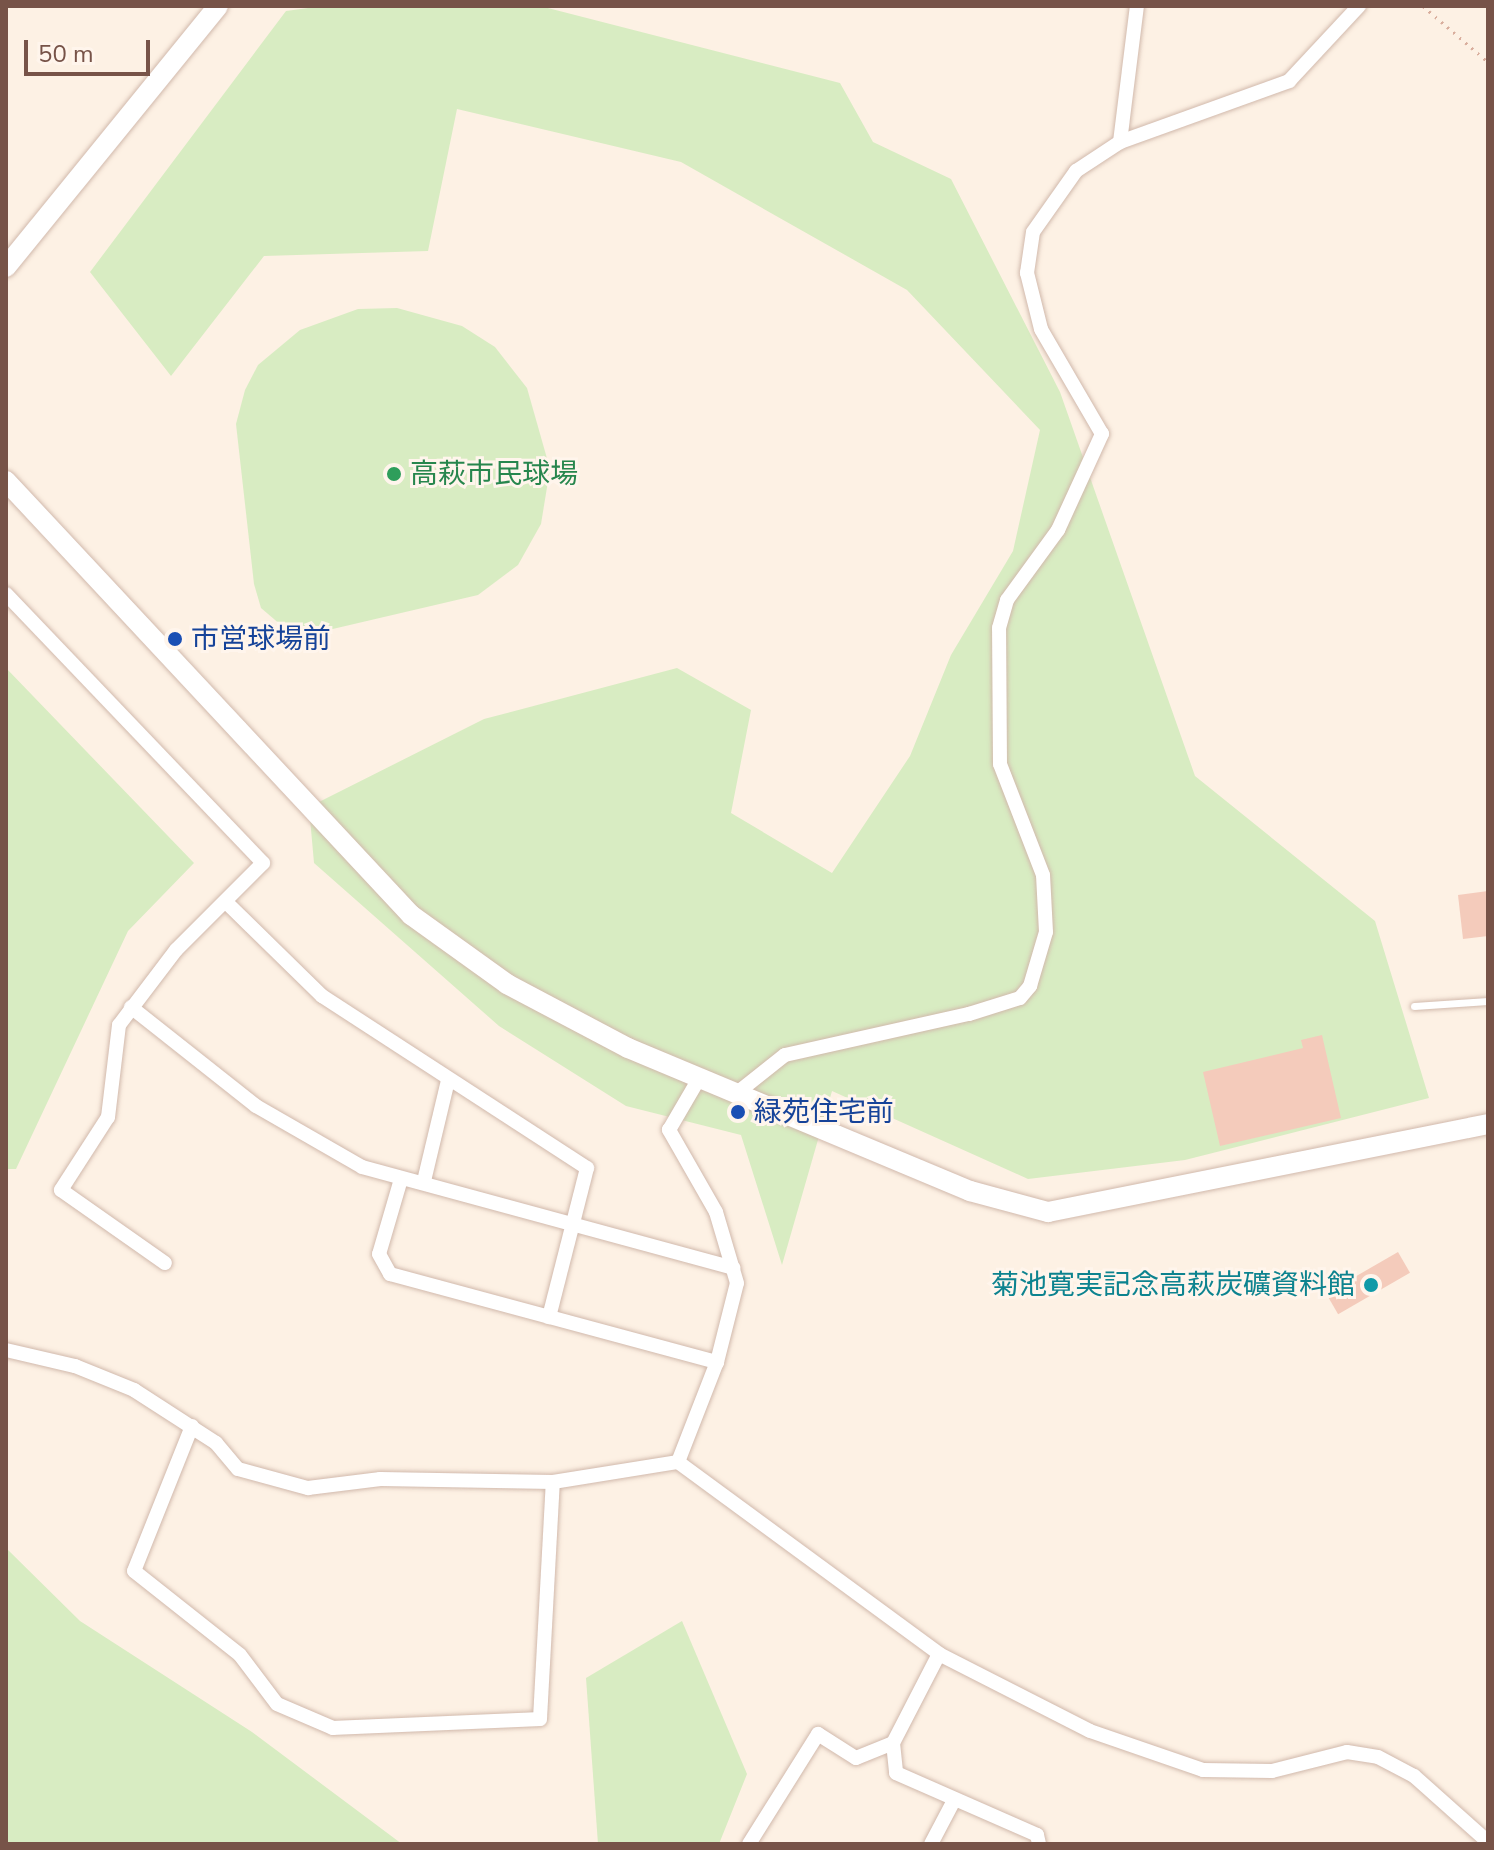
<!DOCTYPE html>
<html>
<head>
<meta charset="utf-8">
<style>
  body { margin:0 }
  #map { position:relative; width:1494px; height:1850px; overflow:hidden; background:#fdf1e4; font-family:"Nunito Sans","Noto Sans JP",sans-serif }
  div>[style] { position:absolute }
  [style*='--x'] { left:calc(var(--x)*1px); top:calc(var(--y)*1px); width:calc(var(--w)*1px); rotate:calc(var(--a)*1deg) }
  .green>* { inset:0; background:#d8ecc2 }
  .building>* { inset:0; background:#f4cbbb; transform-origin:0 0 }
  .path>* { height:3px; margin-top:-1.5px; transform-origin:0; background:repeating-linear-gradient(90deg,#d9ae9d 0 2px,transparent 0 8px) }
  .roads { filter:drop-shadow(0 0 2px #d1b9ac) drop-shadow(0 0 2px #d1b9ac) }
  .lane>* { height:7px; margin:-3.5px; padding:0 3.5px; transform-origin:3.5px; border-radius:3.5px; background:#fff }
  .street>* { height:14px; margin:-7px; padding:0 7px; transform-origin:7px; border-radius:7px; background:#fff }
  .secondary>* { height:20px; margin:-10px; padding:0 10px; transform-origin:10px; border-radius:10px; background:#fff }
  .dots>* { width:22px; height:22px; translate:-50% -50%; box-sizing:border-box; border:4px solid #fff5ec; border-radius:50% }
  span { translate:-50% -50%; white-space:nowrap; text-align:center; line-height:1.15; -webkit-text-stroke:6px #fff5ec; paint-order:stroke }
  .leisure-label { font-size:28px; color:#27864d }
  .left { translate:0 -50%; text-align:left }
  .transit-label { font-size:28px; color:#164399 }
  .culture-label { font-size:28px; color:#0d838f }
  .right { translate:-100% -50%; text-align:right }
  .frame { position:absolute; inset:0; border:8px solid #775348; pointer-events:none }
  .scale { position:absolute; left:24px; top:40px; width:126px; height:36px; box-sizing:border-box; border:4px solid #775348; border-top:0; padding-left:10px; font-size:24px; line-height:28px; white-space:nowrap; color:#775348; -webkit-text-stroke:6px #fff5ec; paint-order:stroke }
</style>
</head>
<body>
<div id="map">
  <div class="green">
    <div style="clip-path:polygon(323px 6px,540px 6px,840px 83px,873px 142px,951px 179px,1060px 392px,1195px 776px,1375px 921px,1429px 1098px,1185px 1160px,1028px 1179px,832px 1091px,782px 1265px,741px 1135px,626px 1106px,499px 1026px,314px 863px,309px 807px,484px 719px,677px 668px,751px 710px,731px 813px,832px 873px,910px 756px,951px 655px,1013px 551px,1040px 430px,907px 290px,681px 162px,457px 109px,428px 251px,264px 256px,171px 376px,90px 272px,286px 11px)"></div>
    <div style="clip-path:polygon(397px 308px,462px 326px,495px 347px,527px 388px,550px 469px,541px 524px,518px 565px,478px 595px,307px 635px,288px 631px,261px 608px,254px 584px,236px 424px,245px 390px,258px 365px,300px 330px,358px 309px)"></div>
    <div style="clip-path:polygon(6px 668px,194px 863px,128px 931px,16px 1169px,6px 1169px)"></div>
    <div style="clip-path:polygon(6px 1548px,80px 1621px,252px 1732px,402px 1844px,6px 1844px)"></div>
    <div style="clip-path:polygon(682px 1621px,747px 1774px,719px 1844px,598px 1844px,586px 1678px)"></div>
  </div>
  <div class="building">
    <div style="clip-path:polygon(1488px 891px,1488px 936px,1463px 939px,1458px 895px)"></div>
    <div style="clip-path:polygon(1322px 1035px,1341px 1118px,1220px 1146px,1203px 1072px,1303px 1048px,1301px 1040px)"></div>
    <div style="left:1398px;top:1252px;width:24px;height:83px;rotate:60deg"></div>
  </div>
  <div class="path">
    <div style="--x:1423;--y:6;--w:86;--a:40.7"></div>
  </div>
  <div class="roads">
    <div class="lane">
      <div style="--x:1414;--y:1006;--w:74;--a:-3.9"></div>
    </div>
    <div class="street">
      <div style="--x:1120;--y:142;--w:137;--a:-82.9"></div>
      <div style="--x:6;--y:594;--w:372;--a:46.3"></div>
      <div style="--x:263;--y:863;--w:123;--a:135"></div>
      <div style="--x:176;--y:950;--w:94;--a:127.2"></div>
      <div style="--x:119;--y:1025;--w:93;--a:96.8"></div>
      <div style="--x:108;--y:1117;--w:87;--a:122.8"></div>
      <div style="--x:61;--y:1190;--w:127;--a:35.1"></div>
      <div style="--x:227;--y:903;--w:133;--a:44.4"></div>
      <div style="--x:322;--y:996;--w:316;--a:33"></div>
      <div style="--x:587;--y:1168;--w:154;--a:104.3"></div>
      <div style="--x:131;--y:1007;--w:159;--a:38.4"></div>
      <div style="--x:256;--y:1106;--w:122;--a:29.9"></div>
      <div style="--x:362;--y:1167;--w:385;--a:15.2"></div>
      <div style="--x:737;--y:1093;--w:61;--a:-38.4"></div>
      <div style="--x:785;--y:1055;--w:189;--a:-12.6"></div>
      <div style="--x:969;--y:1014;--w:53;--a:-17.4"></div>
      <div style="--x:1020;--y:998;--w:16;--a:-50"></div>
      <div style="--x:1030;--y:986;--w:56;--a:-73.5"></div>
      <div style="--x:1046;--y:932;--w:57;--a:-93"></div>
      <div style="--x:1043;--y:875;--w:119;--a:-111.2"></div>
      <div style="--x:1000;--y:764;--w:136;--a:-90.4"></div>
      <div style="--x:999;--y:628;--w:29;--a:-74"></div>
      <div style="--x:1007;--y:600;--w:87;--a:-53.9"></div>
      <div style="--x:1058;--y:530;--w:106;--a:-65.4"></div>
      <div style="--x:1102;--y:434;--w:121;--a:-120.2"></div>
      <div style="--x:1041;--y:329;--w:58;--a:-104"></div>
      <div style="--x:1027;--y:273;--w:41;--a:-81.7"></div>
      <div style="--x:1033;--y:232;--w:75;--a:-54.8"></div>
      <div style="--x:1076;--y:171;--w:53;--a:-33.4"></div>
      <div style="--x:1120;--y:142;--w:180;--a:-19.8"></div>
      <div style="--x:1289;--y:81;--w:103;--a:-47"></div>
      <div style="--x:401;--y:1179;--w:78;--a:106.3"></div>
      <div style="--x:379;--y:1254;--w:23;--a:61"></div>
      <div style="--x:390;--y:1274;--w:339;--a:15.1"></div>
      <div style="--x:424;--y:1181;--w:104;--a:-76.6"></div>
      <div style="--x:6;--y:1350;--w:71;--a:13.1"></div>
      <div style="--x:75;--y:1366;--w:64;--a:22.1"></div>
      <div style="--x:134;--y:1390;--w:98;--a:32.9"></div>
      <div style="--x:216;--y:1443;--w:34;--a:50"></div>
      <div style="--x:238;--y:1469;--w:73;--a:15.2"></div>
      <div style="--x:308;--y:1488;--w:73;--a:-7.1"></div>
      <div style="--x:380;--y:1479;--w:173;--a:1"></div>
      <div style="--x:553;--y:1482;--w:127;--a:-9.1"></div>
      <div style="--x:678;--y:1462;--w:324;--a:36.3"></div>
      <div style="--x:939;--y:1654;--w:169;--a:27"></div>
      <div style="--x:1090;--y:1731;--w:120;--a:19"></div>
      <div style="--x:1203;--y:1770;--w:69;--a:0.8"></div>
      <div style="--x:1272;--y:1771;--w:77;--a:-14.2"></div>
      <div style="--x:1347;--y:1752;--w:31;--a:9"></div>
      <div style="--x:1378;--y:1757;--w:41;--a:27.8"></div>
      <div style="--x:1414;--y:1776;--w:99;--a:41.7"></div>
      <div style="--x:192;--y:1426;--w:156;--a:111.8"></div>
      <div style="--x:134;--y:1571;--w:135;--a:38.4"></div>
      <div style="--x:240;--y:1655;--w:61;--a:52.9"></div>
      <div style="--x:277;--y:1704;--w:61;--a:23.2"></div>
      <div style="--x:333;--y:1728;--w:207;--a:-2.5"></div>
      <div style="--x:540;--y:1719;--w:237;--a:-86.9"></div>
      <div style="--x:678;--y:1462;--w:107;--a:-68.7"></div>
      <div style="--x:717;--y:1362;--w:81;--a:-75.8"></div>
      <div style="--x:737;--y:1283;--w:74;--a:-106.5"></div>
      <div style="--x:716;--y:1212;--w:95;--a:-119.8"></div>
      <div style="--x:669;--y:1130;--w:61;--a:-59.7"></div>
      <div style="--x:939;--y:1654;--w:100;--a:117.3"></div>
      <div style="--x:893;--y:1743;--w:30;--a:84"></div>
      <div style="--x:896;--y:1773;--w:154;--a:23.7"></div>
      <div style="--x:1037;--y:1835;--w:9;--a:77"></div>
      <div style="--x:749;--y:1844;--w:130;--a:-57.9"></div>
      <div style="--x:818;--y:1734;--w:45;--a:32.3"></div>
      <div style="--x:856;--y:1758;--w:40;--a:-22"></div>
      <div style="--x:931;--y:1844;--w:45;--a:-62.3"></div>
    </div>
    <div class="secondary">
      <div style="--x:6;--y:267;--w:336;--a:-50.9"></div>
      <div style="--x:6;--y:481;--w:594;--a:46.98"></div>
      <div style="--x:411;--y:915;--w:118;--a:35.7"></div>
      <div style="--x:507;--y:984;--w:137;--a:27.9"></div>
      <div style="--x:628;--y:1048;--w:371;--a:22.7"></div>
      <div style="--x:970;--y:1191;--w:81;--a:15.1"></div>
      <div style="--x:1048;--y:1212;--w:449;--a:-11.3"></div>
    </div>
  </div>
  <div class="dots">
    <div style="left:394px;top:474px;background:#2e9e5b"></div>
    <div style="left:175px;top:639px;background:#1a4fb4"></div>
    <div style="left:738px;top:1112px;background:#1a4fb4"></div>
    <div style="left:1371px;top:1285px;background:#0f9aa8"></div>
  </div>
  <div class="leisure-label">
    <span class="left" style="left:410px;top:474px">高萩市民球場</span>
  </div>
  <div class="transit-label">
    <span class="left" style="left:191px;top:639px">市営球場前</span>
    <span class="left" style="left:754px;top:1112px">緑苑住宅前</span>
  </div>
  <div class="culture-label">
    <span class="right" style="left:1355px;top:1285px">菊池寛実記念高萩炭礦資料館</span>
  </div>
  <div class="frame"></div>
  <div class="scale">50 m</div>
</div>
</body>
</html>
